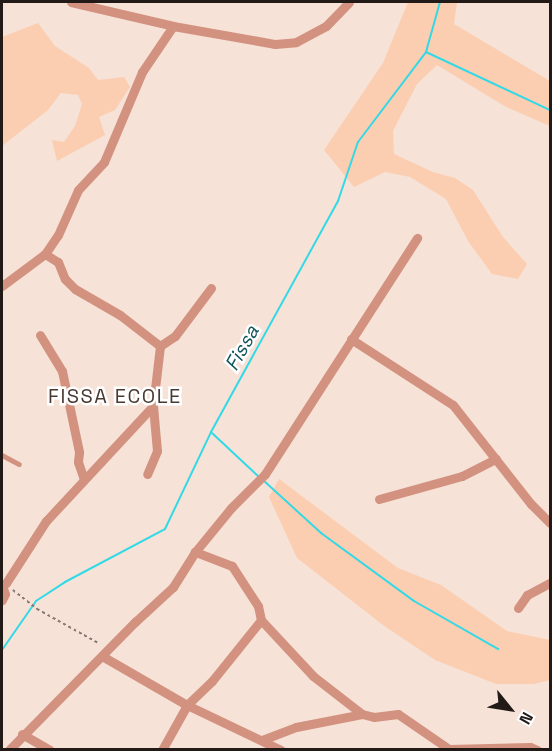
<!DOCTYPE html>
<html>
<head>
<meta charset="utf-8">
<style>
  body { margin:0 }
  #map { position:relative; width:552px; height:751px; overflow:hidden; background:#f6e2d7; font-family:"Space Grotesk",sans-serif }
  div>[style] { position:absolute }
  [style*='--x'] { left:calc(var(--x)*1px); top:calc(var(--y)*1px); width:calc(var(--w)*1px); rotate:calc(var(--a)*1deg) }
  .green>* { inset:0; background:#fcceb1 }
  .stream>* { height:2px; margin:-1px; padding:0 1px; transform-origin:1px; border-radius:1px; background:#32d9e6 }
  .path>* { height:1.5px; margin-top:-0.75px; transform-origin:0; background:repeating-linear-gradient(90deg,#877a72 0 3px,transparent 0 6px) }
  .lane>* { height:4.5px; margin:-2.25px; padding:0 2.25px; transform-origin:2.25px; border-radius:2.25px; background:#d3927f }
  .street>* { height:9px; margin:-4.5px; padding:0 4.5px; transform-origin:4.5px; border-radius:4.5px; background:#d3927f }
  span { translate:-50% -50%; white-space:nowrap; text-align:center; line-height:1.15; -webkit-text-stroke:5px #fff; paint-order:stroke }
  .water-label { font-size:20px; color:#11545a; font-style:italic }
  .neighbourhood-label { font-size:20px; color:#493a31; letter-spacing:1.5px }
  .frame { position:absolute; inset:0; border:3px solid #211a16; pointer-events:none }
  .north { position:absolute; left:480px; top:679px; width:60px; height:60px; -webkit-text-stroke:4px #fff; paint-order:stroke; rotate:120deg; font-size:16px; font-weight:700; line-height:24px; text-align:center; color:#211a16 }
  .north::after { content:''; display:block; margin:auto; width:21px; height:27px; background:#211a16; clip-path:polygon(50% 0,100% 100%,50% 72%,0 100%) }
</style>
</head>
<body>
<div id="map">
  <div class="green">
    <div style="clip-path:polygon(408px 2px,457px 2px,454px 24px,550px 81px,550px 126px,506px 107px,437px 65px,417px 84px,393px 131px,394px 154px,433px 172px,455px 178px,473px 190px,503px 237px,527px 264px,518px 279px,492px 274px,468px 241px,446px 199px,410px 177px,385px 172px,354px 187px,324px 150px,383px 63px)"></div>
    <div style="clip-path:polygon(38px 23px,55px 46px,89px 68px,98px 80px,124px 77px,130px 87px,115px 110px,99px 117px,105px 135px,57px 161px,52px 140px,64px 142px,75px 126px,82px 104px,78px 95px,61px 93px,48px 110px,2px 146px,2px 37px)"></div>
    <div style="clip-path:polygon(279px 479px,398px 568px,441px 585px,507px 631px,550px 640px,550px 680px,534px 684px,496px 684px,435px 660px,383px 625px,297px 558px,269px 497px)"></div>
  </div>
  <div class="stream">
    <div style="--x:426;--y:52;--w:137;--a:25.1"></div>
    <div style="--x:212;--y:433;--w:63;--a:43.1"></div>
    <div style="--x:263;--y:480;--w:79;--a:42.4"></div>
    <div style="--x:321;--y:533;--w:115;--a:36.2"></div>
    <div style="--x:414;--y:601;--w:97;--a:29.7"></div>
    <div style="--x:2;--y:650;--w:60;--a:-55.2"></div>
    <div style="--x:36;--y:601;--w:35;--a:-33"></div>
    <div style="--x:65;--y:582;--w:113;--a:-27.9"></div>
    <div style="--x:165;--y:529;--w:107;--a:-64.6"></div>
    <div style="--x:211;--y:432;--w:264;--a:-61.2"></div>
    <div style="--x:338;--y:201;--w:62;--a:-71.3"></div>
    <div style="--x:358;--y:142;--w:113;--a:-52.9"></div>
    <div style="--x:426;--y:52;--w:52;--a:-74.4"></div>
  </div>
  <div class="path">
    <div style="--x:13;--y:590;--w:31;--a:38"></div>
    <div style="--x:37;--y:609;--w:72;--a:29.1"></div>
  </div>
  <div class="lane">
    <div style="--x:2;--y:455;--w:19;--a:28"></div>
  </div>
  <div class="street">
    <div style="--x:71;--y:2;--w:105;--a:13.2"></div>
    <div style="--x:173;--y:26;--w:104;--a:10"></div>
    <div style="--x:275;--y:44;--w:21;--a:-5"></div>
    <div style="--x:296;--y:42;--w:34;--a:-28"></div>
    <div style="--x:326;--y:26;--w:33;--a:-46"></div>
    <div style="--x:45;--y:254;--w:15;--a:32"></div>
    <div style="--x:58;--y:262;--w:18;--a:68"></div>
    <div style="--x:65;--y:279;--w:14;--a:45"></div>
    <div style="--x:75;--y:289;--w:52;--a:30"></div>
    <div style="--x:120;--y:315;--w:51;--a:37.8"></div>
    <div style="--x:160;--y:346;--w:60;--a:96.7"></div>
    <div style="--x:153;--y:406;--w:45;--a:84.9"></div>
    <div style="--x:157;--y:451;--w:25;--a:113"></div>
    <div style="--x:2;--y:286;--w:54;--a:-36.7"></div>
    <div style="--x:45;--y:254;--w:23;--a:-56"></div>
    <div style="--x:58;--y:235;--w:49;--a:-66"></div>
    <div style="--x:78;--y:190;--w:38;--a:-47"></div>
    <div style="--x:104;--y:162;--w:98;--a:-67.1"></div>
    <div style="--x:142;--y:72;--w:55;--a:-56"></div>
    <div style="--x:40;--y:335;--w:42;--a:58.6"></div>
    <div style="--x:62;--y:371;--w:83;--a:78.1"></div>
    <div style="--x:79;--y:452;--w:10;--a:96"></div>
    <div style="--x:78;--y:462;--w:18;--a:71"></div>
    <div style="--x:351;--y:339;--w:121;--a:32.9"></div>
    <div style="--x:453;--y:405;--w:126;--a:51.8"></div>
    <div style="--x:531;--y:504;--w:27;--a:45"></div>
    <div style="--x:160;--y:346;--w:18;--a:-34"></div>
    <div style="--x:175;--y:336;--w:60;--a:-53.1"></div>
    <div style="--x:379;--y:499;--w:86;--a:-15.5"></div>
    <div style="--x:462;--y:476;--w:38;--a:-27"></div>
    <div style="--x:2;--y:585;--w:4;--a:-27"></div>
    <div style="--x:6;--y:583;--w:74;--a:-57.2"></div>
    <div style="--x:46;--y:521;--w:157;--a:-47.1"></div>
    <div style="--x:2;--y:585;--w:9;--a:72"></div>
    <div style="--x:5;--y:594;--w:7;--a:117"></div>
    <div style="--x:518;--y:608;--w:16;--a:-55"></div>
    <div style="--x:527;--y:595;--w:26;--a:-28"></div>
    <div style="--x:261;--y:620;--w:76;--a:47.1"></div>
    <div style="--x:313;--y:676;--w:62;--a:37.8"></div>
    <div style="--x:362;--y:714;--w:12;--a:14"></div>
    <div style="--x:374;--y:717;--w:24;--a:-7"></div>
    <div style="--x:398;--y:714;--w:62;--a:34.5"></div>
    <div style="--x:449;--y:749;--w:81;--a:-1.4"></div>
    <div style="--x:530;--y:747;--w:8;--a:23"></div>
    <div style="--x:102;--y:656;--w:98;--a:30"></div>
    <div style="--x:187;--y:705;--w:104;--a:25.6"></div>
    <div style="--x:22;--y:734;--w:32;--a:30"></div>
    <div style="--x:262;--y:740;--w:36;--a:-21"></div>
    <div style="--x:296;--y:727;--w:67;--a:-11.1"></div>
    <div style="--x:9;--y:750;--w:180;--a:-45.5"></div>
    <div style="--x:135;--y:622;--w:52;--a:-42.6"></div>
    <div style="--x:173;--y:587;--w:41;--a:-57.8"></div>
    <div style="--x:195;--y:552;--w:57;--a:-50.7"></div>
    <div style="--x:231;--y:508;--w:48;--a:-45"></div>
    <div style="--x:265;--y:474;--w:281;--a:-57.2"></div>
    <div style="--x:162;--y:750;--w:51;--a:-60.9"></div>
    <div style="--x:187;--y:705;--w:35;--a:-44"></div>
    <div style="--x:212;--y:681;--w:78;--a:-51.2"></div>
    <div style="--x:261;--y:620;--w:14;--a:-102"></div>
    <div style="--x:258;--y:606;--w:48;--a:-123"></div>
    <div style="--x:232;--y:566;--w:40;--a:-159"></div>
  </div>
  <div class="water-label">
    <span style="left:242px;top:348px;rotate:-61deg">Fissa</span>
  </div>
  <div class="neighbourhood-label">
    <span style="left:115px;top:396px">FISSA ECOLE</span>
  </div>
  <div class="frame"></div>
  <div class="north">N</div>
</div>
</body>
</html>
